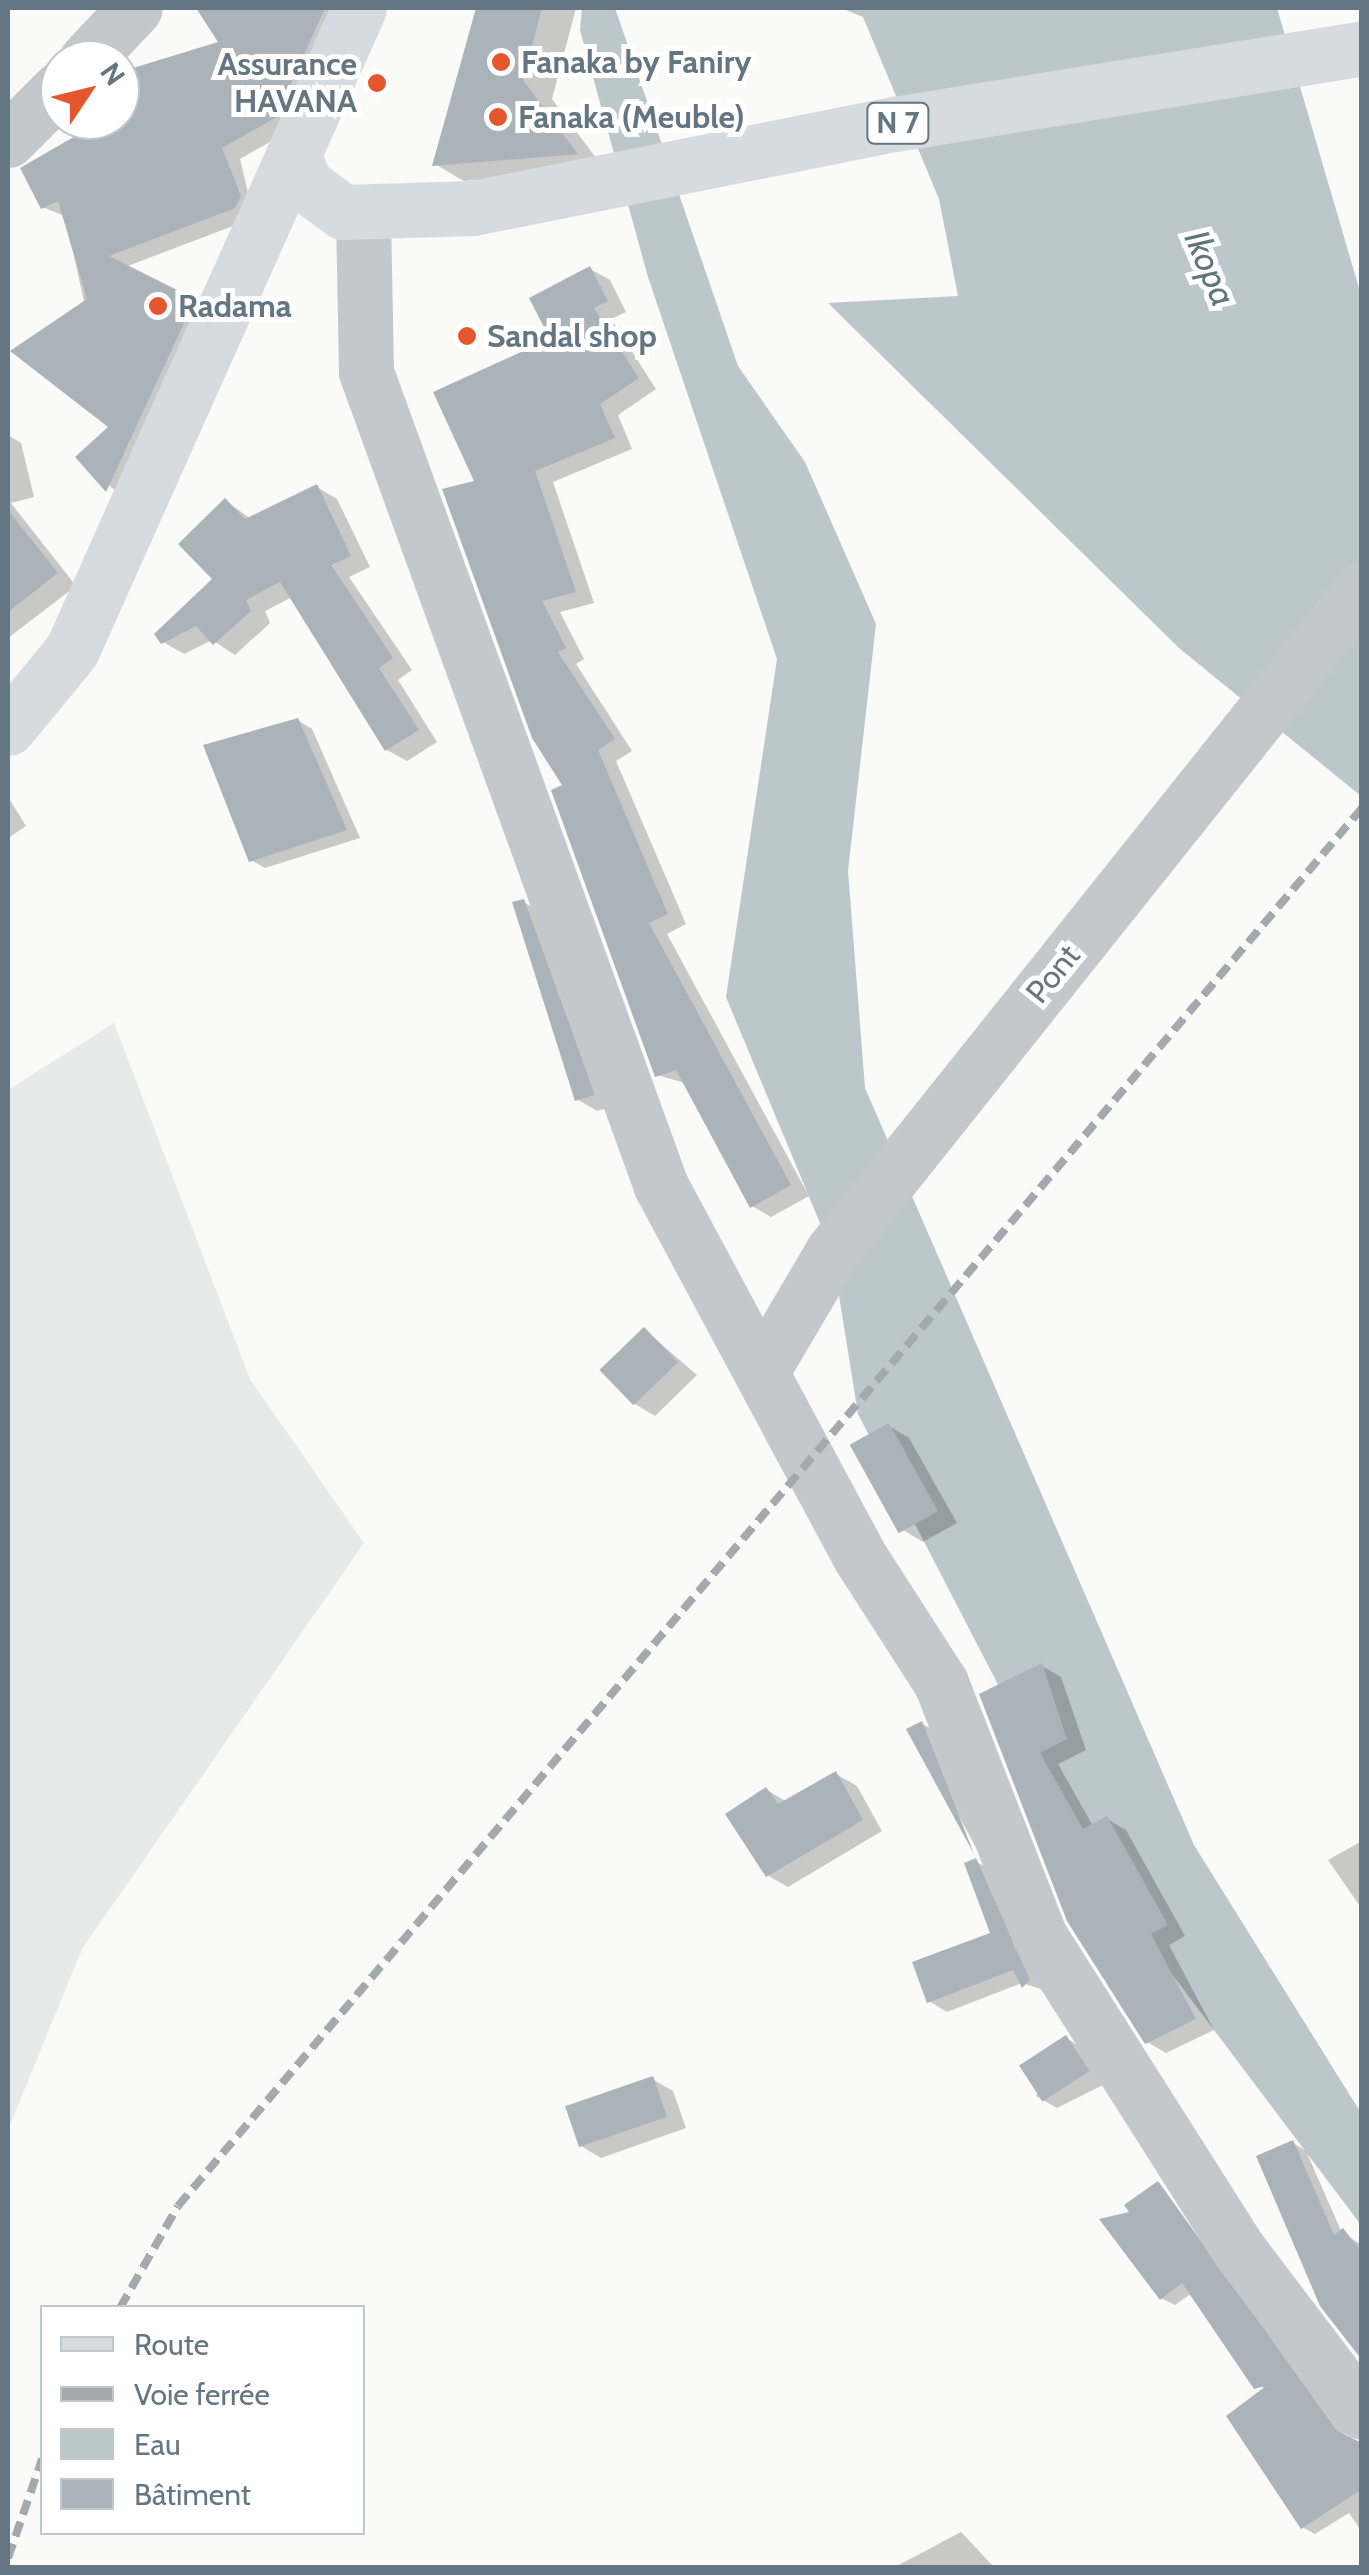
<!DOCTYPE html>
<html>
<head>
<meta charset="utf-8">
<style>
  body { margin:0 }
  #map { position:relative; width:1369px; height:2575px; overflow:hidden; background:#fafaf8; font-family:Cabin,sans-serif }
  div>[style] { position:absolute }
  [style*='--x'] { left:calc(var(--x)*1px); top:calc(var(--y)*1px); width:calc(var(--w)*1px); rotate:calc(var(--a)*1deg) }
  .built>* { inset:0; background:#e8e9e9 }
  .water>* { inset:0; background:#bbc7cb }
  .shadow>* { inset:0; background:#0003 }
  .building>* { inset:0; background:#aab3b9; transform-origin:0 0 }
  .street>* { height:55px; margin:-27.5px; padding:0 27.5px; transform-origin:27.5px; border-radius:27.5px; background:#c3c8cc }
  .primary>* { height:55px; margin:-27.5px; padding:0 27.5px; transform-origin:27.5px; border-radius:27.5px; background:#d6dbdf }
  .rail>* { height:8px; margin-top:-4px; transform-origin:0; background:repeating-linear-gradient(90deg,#a2aab0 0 15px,transparent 0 23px) }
  .dots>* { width:28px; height:28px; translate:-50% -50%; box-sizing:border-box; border:5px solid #fff; border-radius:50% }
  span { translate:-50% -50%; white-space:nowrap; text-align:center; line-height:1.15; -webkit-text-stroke:10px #fff; paint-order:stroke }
  .shield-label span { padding:2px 8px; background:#fff; border:2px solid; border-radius:8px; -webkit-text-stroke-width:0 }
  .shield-label { font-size:30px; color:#657683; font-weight:700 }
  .poi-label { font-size:32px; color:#657683; font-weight:700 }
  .left { translate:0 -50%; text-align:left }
  .right { translate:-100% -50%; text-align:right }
  .street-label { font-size:32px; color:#657683 }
  .water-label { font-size:35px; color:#60757c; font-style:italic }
  .frame { position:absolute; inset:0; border:10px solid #657683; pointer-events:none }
  .legend { position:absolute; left:40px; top:2305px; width:325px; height:230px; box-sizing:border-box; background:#fff; border:2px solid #c1c8cd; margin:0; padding:12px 18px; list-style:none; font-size:30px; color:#657683 }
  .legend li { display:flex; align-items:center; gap:20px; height:50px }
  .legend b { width:50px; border:2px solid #c1c8cd }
  .north { position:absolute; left:40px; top:40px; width:100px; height:100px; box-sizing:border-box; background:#fff; border:2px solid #c1c8cd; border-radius:50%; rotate:55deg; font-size:28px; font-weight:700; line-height:40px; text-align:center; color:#657683 }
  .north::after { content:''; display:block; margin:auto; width:35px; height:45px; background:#e4572e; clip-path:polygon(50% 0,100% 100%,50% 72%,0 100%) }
</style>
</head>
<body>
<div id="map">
  <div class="built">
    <div style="clip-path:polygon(114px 1023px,250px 1379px,364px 1543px,82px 1949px,8px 2130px,8px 1090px)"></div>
  </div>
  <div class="water">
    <div style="clip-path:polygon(582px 8px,615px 8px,738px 366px,805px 462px,876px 624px,848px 871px,865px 1088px,1194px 1845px,1361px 2113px,1361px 2225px,1095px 1872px,858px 1414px,832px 1252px,726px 997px,777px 659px,648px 277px,580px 30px)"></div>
    <div style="clip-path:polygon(841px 8px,1277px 8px,1361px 295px,1361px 796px,1179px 648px,828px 303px,958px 296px,939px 199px,863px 17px)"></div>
  </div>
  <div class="shadow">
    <div style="clip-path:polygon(199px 8px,354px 8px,294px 128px,240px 159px,254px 218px,125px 267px,212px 312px,125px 500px,79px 457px,112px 427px,65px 216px,42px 207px,112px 120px,222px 43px)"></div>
    <div style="clip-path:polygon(478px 8px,576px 8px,552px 99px,605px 170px,464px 181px,435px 164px)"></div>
    <div style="clip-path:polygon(590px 269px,610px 280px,626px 312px,611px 319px,656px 389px,618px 415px,632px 449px,553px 482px,594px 603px,560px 612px,584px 659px,576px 664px,632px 751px,616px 761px,686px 924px,667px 934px,809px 1196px,771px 1217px,752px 1206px,685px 1083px,657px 1075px,478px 482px)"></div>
    <div style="clip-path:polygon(8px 435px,21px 443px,34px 497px,11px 503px,76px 586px,8px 638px)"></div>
    <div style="clip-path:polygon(317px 487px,337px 499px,370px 567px,349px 577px,412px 670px,398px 680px,437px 742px,407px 761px,387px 750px,292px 597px,265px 611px,270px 623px,235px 655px,212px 640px,184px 654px,163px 642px,215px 580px,226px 501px,251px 519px)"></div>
    <div style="clip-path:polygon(297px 720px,312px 729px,360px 838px,265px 868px,251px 860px)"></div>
    <div style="clip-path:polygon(8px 797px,26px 826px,8px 838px)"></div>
    <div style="clip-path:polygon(523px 902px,544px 913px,614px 1106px,597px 1111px,577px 1099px,516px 904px)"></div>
    <div style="clip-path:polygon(645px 1330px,697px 1375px,655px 1416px,635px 1404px)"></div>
    <div style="clip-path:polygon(889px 1426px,909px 1438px,957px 1523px,923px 1542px,903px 1530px)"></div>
    <div style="clip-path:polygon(1042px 1666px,1061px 1677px,1086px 1750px,1058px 1764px,1093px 1826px,1107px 1819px,1126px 1830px,1185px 1936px,1169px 1945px,1214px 2030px,1166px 2053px,1147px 2042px,982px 1695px)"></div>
    <div style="clip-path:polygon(922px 1724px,932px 1729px,980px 1855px,927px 1757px)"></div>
    <div style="clip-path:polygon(836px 1774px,857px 1786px,882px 1831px,788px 1887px,767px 1875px,767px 1790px,787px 1802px)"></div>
    <div style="clip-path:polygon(1362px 1841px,1362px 1909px,1328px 1860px)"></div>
    <div style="clip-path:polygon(975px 1861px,994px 1872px,1047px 1991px,1022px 1983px,947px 2012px,929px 2001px,993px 1934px)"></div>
    <div style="clip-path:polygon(1066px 2038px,1086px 2050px,1107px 2083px,1057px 2108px,1036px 2096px)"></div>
    <div style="clip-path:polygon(652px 2079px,673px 2091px,686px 2128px,601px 2158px,581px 2146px)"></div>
    <div style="clip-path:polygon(1293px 2143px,1306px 2151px,1342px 2233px,1362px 2245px,1362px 2359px)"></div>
    <div style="clip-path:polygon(1158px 2184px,1348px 2438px,1362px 2443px,1362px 2532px,1349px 2513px,1315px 2534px,1302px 2527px,1268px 2394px,1192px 2293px,1175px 2305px,1161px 2298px,1134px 2213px)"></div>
    <div style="clip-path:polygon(961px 2532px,995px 2568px,893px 2568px)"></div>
  </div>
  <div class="building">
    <div style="clip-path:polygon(196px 8px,325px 8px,275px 118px,222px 148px,241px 196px,235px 208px,109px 256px,195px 299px,106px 492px,75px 457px,108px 427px,10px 351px,87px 299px,58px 201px,41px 209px,20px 168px,103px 120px,120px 120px,120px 72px,218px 42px)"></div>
    <div style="clip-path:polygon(476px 8px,542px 8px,523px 80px,578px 154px,432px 166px)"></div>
    <div style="clip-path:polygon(590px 266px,608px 301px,594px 308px,639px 378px,600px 404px,615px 438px,535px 471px,576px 592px,542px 601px,566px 648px,558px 652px,615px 739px,598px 750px,668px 914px,649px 923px,791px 1185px,750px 1208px,676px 1070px,655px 1077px,551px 790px,562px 785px,532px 738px,442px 489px,474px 481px,433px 392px,550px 339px,529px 298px)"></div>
    <div style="clip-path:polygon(317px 484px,351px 556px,331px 565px,393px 658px,379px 668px,419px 730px,385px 751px,280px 582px,246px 600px,251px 611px,213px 645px,196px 626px,161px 644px,154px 634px,212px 579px,178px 544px,225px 498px,245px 519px)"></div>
    <div style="clip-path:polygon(8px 510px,58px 573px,8px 612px)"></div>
    <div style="clip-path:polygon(298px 718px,347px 830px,249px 862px,203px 745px)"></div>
    <div style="clip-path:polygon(524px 899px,595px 1095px,575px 1101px,512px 902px)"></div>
    <div style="left:644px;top:1327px;width:49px;height:62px;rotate:46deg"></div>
    <div style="left:889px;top:1423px;width:101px;height:45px;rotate:61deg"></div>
    <div style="clip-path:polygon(1042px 1663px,1067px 1739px,1040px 1753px,1083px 1829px,1107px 1816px,1168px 1925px,1151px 1934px,1196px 2019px,1145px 2044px,1067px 1921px,979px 1694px)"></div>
    <div style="clip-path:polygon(922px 1721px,974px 1854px,906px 1729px)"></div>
    <div style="clip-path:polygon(836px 1771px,863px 1820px,766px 1877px,725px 1814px,766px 1787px,778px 1804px)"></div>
    <div style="clip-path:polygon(976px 1858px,1030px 1980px,1022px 1988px,1013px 1970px,927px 2003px,912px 1962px,990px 1933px,964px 1863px)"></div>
    <div style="left:1066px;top:2035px;width:43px;height:56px;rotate:57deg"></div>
    <div style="left:653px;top:2076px;width:43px;height:93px;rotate:71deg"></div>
    <div style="clip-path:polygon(1293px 2140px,1334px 2235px,1343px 2228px,1362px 2252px,1362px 2360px,1320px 2306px,1256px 2156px)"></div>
    <div style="clip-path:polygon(1158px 2181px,1337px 2431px,1362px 2443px,1362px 2489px,1301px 2529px,1226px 2416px,1266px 2386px,1254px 2389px,1182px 2283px,1160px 2300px,1099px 2219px,1129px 2212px,1124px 2205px)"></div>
  </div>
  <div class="street">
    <div style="--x:86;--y:60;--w:71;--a:-46.7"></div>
    <div style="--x:8;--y:140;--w:74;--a:-45"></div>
    <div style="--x:363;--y:215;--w:157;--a:88.9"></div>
    <div style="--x:366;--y:372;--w:866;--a:70.08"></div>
    <div style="--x:661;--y:1186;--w:421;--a:61.8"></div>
    <div style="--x:860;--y:1557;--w:150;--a:57.3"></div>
    <div style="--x:941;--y:1683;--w:270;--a:68.7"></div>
    <div style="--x:1039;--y:1935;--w:373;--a:57.6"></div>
    <div style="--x:1239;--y:2250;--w:203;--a:52.8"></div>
    <div style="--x:762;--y:1371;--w:138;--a:-59.5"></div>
    <div style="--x:832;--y:1252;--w:850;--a:-51.4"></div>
  </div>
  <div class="primary">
    <div style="--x:296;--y:161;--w:25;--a:69"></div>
    <div style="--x:305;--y:184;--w:47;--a:36.4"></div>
    <div style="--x:343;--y:212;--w:130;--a:-1.8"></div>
    <div style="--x:473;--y:208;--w:430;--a:-11.3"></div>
    <div style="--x:895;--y:124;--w:473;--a:-9.2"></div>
    <div style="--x:8;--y:728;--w:101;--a:-50.6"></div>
    <div style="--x:72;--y:650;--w:703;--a:-65.91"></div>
  </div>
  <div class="rail">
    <div style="--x:120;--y:2308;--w:117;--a:-60.4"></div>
    <div style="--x:178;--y:2206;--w:1832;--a:-49.74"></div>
    <div style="--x:8;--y:2558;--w:105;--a:-71"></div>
  </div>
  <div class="dots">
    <div style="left:501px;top:62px;background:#e4572e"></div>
    <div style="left:377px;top:83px;background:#e4572e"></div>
    <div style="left:498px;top:117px;background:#e4572e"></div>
    <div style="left:158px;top:306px;background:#e4572e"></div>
    <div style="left:467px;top:336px;background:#e4572e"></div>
  </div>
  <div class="shield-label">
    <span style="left:898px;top:123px">N 7</span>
  </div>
  <div class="poi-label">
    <span class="left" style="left:521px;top:62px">Fanaka by Faniry</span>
    <span class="right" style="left:357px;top:83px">Assurance<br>HAVANA</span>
    <span class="left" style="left:518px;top:117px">Fanaka (Meuble)</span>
    <span class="left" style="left:178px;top:306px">Radama</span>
    <span class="left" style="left:487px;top:336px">Sandal shop</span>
  </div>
  <div class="street-label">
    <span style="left:1053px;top:974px;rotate:-51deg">Pont</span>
  </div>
  <div class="water-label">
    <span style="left:1210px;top:268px;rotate:67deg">Ikopa</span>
  </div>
  <div class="frame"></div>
  <ul class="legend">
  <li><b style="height:12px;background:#d6dbdf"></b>Route</li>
  <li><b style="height:12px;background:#a2aab0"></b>Voie ferrée</li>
  <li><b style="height:28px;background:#bbc7cb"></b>Eau</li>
  <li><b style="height:28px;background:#aab3b9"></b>Bâtiment</li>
  </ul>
  <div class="north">N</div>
</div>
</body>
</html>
